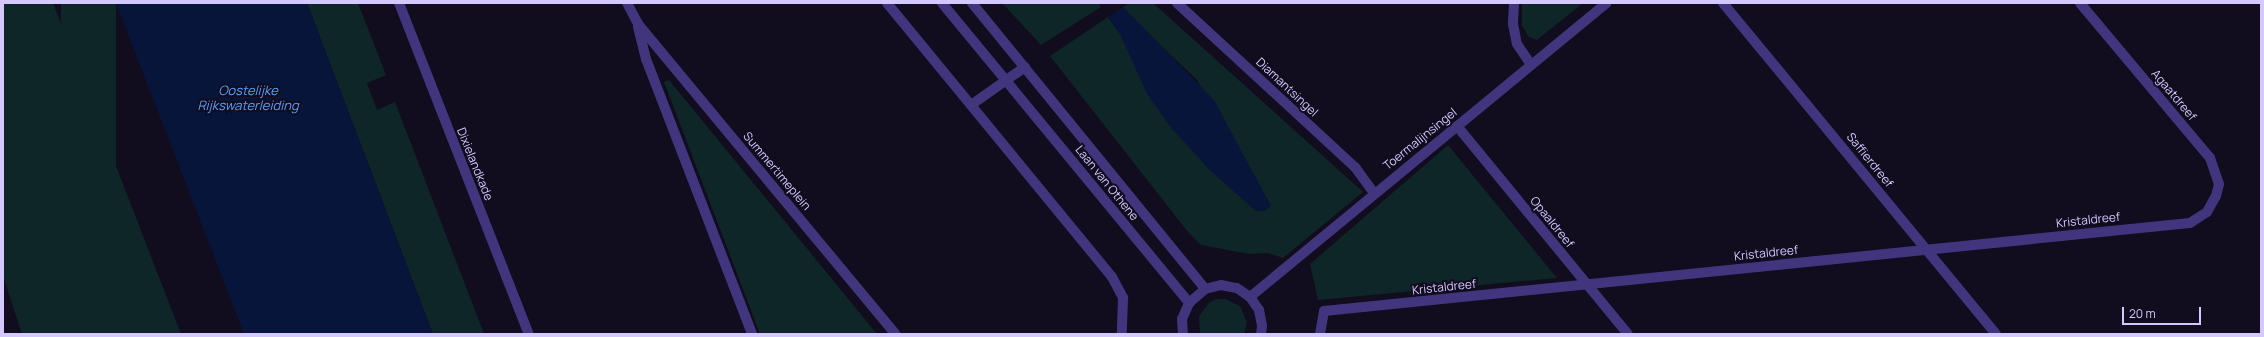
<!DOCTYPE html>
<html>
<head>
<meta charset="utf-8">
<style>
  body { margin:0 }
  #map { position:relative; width:2264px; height:337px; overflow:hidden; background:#110c1e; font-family:Manrope,sans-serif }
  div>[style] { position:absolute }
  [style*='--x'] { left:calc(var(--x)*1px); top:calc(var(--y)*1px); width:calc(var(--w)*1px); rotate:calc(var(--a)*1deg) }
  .green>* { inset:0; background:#0f2628; transform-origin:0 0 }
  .water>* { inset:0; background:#08153a }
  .minor>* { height:10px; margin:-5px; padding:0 5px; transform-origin:5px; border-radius:5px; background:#41367d }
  span { translate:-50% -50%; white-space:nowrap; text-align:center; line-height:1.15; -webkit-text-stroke:4px #110c1e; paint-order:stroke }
  .street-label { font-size:12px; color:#d5c8ff }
  .water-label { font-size:13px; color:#569eff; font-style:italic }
  .frame { position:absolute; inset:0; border:4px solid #d5c8ff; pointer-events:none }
  .scale { position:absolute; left:2122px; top:307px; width:79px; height:18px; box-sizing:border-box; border:2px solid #d5c8ff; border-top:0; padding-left:5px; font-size:12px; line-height:14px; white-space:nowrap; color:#d5c8ff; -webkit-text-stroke:3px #110c1e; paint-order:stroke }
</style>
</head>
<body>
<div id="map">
  <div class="green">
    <div style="clip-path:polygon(3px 3px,53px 3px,181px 334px,22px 334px,3px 276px)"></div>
    <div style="left:61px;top:3px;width:55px;height:355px"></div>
    <div style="clip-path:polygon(307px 3px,358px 3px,386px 75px,367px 83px,377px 110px,395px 102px,484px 334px,433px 334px)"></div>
    <div style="clip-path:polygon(1002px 3px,1098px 3px,1101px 7px,1041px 45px)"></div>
    <div style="clip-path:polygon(1130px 3px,1153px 3px,1363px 192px,1283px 258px,1268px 253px,1249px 254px,1201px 245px,1188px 232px,1050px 56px,1108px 17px,1120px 34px,1169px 125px,1211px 171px,1255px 210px,1263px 211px,1271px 206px,1197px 80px,1131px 17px,1123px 7px)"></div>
    <div style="clip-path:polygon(1522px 3px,1583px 3px,1537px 40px,1529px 37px,1522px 26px)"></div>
    <div style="clip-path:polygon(669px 80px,877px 334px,760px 334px,664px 82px)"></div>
    <div style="clip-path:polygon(1448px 145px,1557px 278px,1318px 300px,1310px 264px)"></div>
    <div style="clip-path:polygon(1216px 299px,1225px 299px,1240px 306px,1247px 322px,1244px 334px,1200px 334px,1199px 316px,1209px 303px)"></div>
  </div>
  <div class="water">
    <div style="clip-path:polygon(116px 3px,307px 3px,433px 334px,244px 334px)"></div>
    <div style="clip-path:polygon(1123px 7px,1214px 100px,1271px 206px,1263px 211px,1255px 210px,1211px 171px,1169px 125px,1147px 94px,1120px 34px,1108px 17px)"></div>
  </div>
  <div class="minor">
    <div style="--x:399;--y:3;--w:356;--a:68.6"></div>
    <div style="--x:627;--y:3;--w:24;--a:62"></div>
    <div style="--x:638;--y:24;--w:403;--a:50.3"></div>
    <div style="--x:887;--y:3;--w:355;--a:50.6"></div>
    <div style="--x:1112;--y:277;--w:24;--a:62"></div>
    <div style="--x:1123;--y:298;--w:36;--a:92"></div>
    <div style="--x:942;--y:3;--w:389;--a:50.5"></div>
    <div style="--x:972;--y:3;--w:369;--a:50.8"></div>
    <div style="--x:1177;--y:3;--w:242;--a:42.7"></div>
    <div style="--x:1355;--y:167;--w:32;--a:54"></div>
    <div style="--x:1514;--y:3;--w:21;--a:93"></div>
    <div style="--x:1513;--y:24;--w:20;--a:79"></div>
    <div style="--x:1517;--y:44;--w:25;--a:56"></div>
    <div style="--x:1723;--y:3;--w:429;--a:50.5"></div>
    <div style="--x:638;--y:27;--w:33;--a:76"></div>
    <div style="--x:646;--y:59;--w:295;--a:68.9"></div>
    <div style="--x:971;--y:105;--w:66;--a:-35.1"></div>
    <div style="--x:1457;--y:126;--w:269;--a:50.6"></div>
    <div style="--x:1250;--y:297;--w:462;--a:-39.5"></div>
    <div style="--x:1183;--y:334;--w:15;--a:-94"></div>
    <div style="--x:1182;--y:319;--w:17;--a:-66"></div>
    <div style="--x:1189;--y:303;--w:21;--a:-41"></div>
    <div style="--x:1205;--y:289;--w:16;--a:-14"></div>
    <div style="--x:1221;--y:285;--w:16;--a:11"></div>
    <div style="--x:1237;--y:288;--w:16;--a:35"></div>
    <div style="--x:1250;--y:297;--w:16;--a:55"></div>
    <div style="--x:1259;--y:310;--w:16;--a:79"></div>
    <div style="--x:1262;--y:326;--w:8;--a:97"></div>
    <div style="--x:1320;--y:334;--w:23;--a:-80"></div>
    <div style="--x:1324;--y:311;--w:870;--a:-5.8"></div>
    <div style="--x:2190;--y:223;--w:20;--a:-33"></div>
    <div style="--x:2207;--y:212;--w:18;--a:-61"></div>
    <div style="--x:2216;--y:196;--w:12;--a:-76"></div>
    <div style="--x:2219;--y:184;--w:28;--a:-109"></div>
    <div style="--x:2210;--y:158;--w:202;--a:-130"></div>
  </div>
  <div class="street-label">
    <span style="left:1287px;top:87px;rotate:43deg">Diamantsingel</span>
    <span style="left:2174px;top:95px;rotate:50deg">Agaatdreef</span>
    <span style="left:1420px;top:139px;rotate:-39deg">Toermalijnsingel</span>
    <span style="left:1870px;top:160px;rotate:51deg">Saffierdreef</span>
    <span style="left:475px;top:164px;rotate:68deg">Dixielandkade</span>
    <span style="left:777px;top:171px;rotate:50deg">Summertimeplein</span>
    <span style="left:1107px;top:183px;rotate:51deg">Laan van Othene</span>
    <span style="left:2088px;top:220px;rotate:-6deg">Kristaldreef</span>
    <span style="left:1552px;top:222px;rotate:51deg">Opaaldreef</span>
    <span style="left:1766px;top:253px;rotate:-6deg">Kristaldreef</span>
    <span style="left:1444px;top:287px;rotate:-6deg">Kristaldreef</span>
  </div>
  <div class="water-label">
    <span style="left:248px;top:98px">Oostelijke<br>Rijkswaterleiding</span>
  </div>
  <div class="frame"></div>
  <div class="scale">20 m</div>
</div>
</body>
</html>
